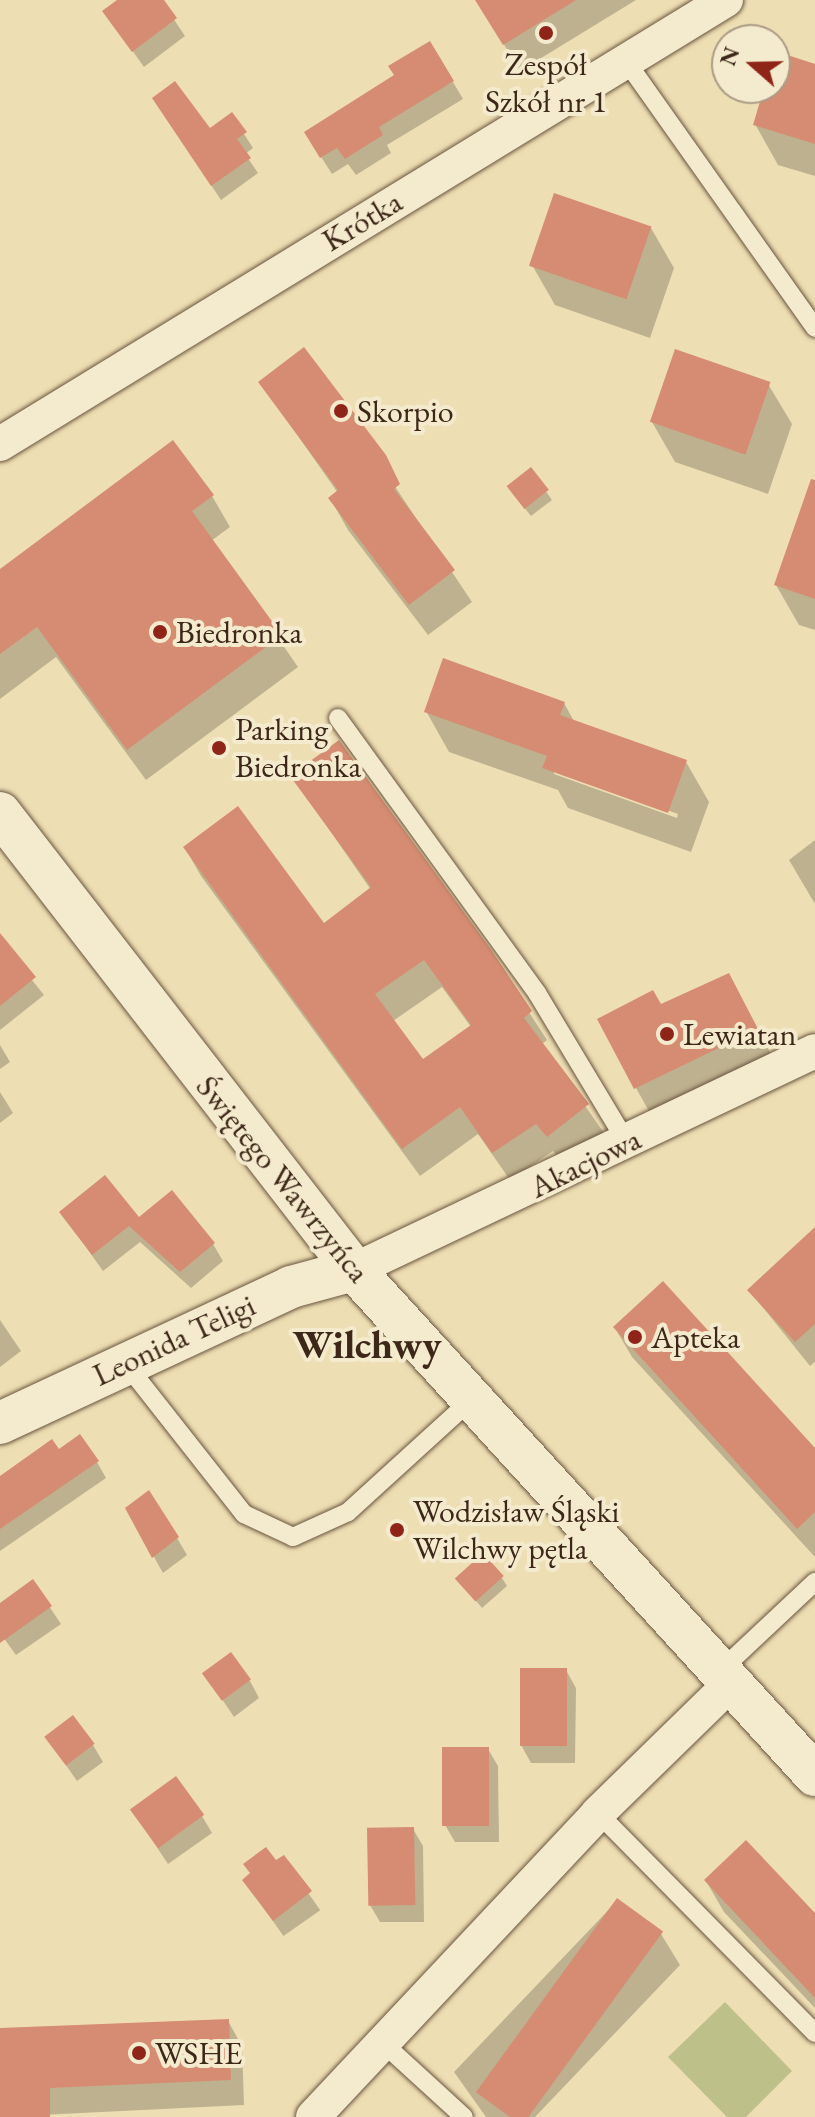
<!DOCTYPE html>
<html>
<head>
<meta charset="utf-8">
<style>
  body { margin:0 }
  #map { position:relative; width:815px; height:2117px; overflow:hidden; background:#eedeb3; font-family:"EB Garamond",serif }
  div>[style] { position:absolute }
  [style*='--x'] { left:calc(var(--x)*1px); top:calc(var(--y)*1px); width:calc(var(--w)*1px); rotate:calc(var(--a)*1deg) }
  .green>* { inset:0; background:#bec089 }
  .shadow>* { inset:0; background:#0003; transform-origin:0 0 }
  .building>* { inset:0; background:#d68c72; transform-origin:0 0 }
  .roads { filter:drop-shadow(0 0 2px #69553f) drop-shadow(0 0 2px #69553f) }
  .service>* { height:18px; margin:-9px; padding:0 9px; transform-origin:9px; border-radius:9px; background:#f4eace }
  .minor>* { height:34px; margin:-17px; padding:0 17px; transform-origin:17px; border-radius:17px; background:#f4eace }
  .tertiary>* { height:42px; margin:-21px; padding:0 21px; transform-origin:21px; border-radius:21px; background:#f4eace }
  .dots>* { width:22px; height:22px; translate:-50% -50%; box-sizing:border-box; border:4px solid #f4eace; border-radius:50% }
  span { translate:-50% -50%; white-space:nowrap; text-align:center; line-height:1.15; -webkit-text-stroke:8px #f4eace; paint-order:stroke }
  .poi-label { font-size:32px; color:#3d2718 }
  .left { translate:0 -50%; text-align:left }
  .street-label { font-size:32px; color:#3d2718 }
  .district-label { font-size:40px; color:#3d2718; font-weight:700 }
  .north { position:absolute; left:711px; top:24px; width:80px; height:80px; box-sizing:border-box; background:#f4eace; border:2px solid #ab9c85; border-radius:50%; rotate:290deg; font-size:22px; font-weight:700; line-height:32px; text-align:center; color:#3d2718 }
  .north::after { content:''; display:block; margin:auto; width:28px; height:36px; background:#8f2418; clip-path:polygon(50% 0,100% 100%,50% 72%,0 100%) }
</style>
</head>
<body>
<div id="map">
  <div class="green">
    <div style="clip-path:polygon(725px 2002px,792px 2071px,746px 2117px,727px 2117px,668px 2057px)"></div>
  </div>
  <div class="shadow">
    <div style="clip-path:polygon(120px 0,161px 0,185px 36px,144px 67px,105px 12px)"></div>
    <div style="clip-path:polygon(477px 0,636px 0,520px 71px)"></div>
    <div style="clip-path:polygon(775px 61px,815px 66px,815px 176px,778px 165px,755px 124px,767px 88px,775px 88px)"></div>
    <div style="clip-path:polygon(453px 82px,463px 99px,387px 145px,391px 153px,356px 175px,348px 164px,332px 174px,316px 149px)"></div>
    <div style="clip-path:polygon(163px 113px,210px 131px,232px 115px,253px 148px,245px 154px,258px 173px,221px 200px)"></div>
    <div style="clip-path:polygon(651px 228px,674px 268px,650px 338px,555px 305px,532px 265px)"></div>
    <div style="clip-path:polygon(304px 350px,472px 602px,428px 635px,348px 530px,330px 498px,338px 493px,260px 382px)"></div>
    <div style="clip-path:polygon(768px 384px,792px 424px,768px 494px,675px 462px,652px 422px)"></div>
    <div style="clip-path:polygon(531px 470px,552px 500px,531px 516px,514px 495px)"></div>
    <div style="clip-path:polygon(212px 496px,230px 527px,211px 541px,298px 667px,146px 780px,56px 657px,0 699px,0 571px)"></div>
    <div style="clip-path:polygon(815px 520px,815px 630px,799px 625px,776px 585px)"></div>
    <div style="clip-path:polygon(evenodd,564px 703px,575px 723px,686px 762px,709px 802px,691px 852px,568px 808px,558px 790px,449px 752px,426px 711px,564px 703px,554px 770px,678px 814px,677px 818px,554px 774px,554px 770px)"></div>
    <div style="clip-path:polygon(evenodd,293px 777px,490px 952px,547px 1040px,542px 1044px,604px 1133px,564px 1164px,553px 1151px,510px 1180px,478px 1134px,420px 1176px,201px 876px,185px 848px,323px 926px,371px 890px,293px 777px,442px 987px,471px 1027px,422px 1062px,393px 1021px,442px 987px)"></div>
    <div style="clip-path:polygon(815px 840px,815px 904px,789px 860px)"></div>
    <div style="clip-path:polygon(0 940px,44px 995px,0 1030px)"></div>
    <div style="clip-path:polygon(742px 1000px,771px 1054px,650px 1113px,636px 1088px,660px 1007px)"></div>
    <div style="clip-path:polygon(0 1045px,10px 1062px,0 1069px)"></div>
    <div style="clip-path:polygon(0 1092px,13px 1113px,0 1123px)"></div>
    <div style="clip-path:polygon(61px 1212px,138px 1220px,213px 1244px,223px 1261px,191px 1288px,140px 1242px,103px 1271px)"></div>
    <div style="clip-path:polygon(815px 1230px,815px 1362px,810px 1366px,749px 1290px)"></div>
    <div style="clip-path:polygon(0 1320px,21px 1351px,0 1367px)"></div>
    <div style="clip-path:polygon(615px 1328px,815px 1451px,815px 1557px,632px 1357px)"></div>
    <div style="clip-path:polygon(97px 1462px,106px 1478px,0 1551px,0 1478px)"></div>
    <div style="clip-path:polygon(127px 1509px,177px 1538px,187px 1555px,163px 1573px)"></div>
    <div style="clip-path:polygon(502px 1578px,507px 1586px,482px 1608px,458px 1579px)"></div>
    <div style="clip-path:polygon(33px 1582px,61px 1624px,16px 1655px,0 1633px,0 1605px)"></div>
    <div style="clip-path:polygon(566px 1670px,576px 1688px,575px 1763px,531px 1763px,521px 1745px)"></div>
    <div style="clip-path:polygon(205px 1674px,250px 1681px,259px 1698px,234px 1717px)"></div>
    <div style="clip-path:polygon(47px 1738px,93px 1745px,103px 1762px,77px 1781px)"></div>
    <div style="clip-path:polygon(488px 1749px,498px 1766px,499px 1842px,455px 1842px,445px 1825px)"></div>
    <div style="clip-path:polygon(132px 1810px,202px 1816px,212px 1833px,168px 1864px)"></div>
    <div style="clip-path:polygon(413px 1829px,423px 1846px,424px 1922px,380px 1922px,370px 1905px)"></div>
    <div style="left:283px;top:1857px;width:65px;height:45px;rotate:55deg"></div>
    <div style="clip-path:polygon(706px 1881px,815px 1916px,815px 2008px,724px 1912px)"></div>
    <div style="clip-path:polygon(617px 1901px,661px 1934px,680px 1965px,535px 2117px,486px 2117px,454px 2072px)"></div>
    <div style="clip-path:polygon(228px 2021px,242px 2046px,244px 2105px,0 2117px,0 2030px)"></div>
  </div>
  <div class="building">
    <div style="clip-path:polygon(117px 0,164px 0,177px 18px,132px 52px,102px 11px)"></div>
    <div style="clip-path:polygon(475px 0,576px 0,503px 45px)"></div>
    <div style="clip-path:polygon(430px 41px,454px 81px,379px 127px,383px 135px,345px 159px,337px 148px,320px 158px,304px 132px,394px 75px,388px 66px)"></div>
    <div style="clip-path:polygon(775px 51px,815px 64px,815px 144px,753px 125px,764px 88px,775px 88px)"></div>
    <div style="clip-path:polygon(175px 81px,210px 128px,232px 112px,247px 132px,237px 139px,251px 158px,211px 186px,152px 98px)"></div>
    <div style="left:554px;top:193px;width:103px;height:77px;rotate:19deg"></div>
    <div style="clip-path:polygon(304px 347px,386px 455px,400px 484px,394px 489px,455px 570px,409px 605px,328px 498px,338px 490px,258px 382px)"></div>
    <div style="left:675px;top:349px;width:101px;height:77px;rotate:19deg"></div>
    <div style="clip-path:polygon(173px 440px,214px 495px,192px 511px,282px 635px,127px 750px,37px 627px,0 654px,0 569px)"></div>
    <div style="left:531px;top:467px;width:29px;height:31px;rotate:52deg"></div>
    <div style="clip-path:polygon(811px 479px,815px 480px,815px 599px,774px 585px)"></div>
    <div style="clip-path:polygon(443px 658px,565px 702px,560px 715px,687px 760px,668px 813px,542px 768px,547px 756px,424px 712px)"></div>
    <div style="clip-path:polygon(evenodd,339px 740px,492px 951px,532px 1011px,524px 1018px,589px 1104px,547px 1137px,536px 1124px,492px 1153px,460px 1107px,402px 1149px,183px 847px,238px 806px,324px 923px,371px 887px,290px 776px,339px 740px,424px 960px,471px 1025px,423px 1059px,375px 994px,424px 960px)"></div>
    <div style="clip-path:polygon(0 933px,36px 977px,0 1006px)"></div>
    <div style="clip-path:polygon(729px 973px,758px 1029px,634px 1089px,597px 1019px,653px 990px,661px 1004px)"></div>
    <div style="clip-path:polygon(105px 1175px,139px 1217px,172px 1190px,215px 1243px,180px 1272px,129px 1226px,92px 1255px,59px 1212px)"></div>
    <div style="clip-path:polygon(815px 1227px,815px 1324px,795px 1342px,747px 1290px)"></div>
    <div style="clip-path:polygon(663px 1281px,815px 1448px,815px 1512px,797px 1529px,613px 1327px)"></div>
    <div style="clip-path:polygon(80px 1434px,99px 1461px,0 1529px,0 1476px,52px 1439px,59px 1449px)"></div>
    <div style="clip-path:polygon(149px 1490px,179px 1537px,152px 1558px,125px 1508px)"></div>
    <div style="left:483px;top:1553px;width:31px;height:38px;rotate:48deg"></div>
    <div style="clip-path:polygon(33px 1579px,52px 1606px,0 1643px,0 1603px)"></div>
    <div style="left:231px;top:1652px;width:34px;height:36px;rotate:54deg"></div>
    <div style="left:520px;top:1668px;width:47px;height:78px"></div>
    <div style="left:73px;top:1715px;width:36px;height:36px;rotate:53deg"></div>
    <div style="left:442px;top:1747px;width:47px;height:79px"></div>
    <div style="left:176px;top:1776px;width:48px;height:57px;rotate:54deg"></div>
    <div style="left:414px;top:1827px;width:78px;height:47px;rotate:89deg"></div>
    <div style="clip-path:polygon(746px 1840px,815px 1913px,815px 1998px,704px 1880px)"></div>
    <div style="clip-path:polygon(266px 1847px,276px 1860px,284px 1855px,312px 1891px,273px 1921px,242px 1880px,250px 1873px,243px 1864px)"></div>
    <div style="left:617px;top:1898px;width:57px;height:240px;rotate:36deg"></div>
    <div style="clip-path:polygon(229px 2019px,231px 2080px,50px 2088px,50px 2117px,0 2117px,0 2028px)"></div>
  </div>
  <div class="roads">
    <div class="service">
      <div style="--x:626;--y:61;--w:327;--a:54.7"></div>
      <div style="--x:338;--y:718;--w:339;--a:54.1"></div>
      <div style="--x:537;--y:993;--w:175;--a:59"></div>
      <div style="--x:126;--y:1364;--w:191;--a:51.8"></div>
      <div style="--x:244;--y:1514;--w:54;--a:25.1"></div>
      <div style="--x:293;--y:1537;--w:60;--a:-24.4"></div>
      <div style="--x:348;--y:1512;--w:165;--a:-42.3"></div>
      <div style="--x:719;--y:1672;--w:132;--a:-43.2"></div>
      <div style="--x:598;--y:1813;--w:309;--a:45.4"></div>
      <div style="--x:384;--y:2044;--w:108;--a:42.4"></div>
    </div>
    <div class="minor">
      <div style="--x:0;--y:444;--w:851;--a:-31.45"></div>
      <div style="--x:354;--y:1270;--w:510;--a:-25.41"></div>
      <div style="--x:313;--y:2117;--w:417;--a:-46.8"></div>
      <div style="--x:598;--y:1813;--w:185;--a:-44.3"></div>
    </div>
    <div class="tertiary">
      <div style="--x:0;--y:813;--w:578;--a:52.24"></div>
      <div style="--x:354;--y:1270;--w:684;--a:47.61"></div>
      <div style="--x:0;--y:1423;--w:321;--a:-25"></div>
      <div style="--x:291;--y:1287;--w:65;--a:-15.1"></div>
    </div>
  </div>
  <div class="dots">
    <div style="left:546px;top:33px;background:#8f2418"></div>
    <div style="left:341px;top:411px;background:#8f2418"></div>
    <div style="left:160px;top:632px;background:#8f2418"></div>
    <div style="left:219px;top:748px;background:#8f2418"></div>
    <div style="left:667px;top:1034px;background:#8f2418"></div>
    <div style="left:635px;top:1337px;background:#8f2418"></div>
    <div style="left:397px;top:1530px;background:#8f2418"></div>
    <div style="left:139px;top:2053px;background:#8f2418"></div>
  </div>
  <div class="poi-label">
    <span style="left:546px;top:83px">Zespół<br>Szkół nr 1</span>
    <span class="left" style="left:357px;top:411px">Skorpio</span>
    <span class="left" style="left:176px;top:632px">Biedronka</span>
    <span class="left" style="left:235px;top:748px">Parking<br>Biedronka</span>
    <span class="left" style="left:683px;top:1034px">Lewiatan</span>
    <span class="left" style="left:651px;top:1337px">Apteka</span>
    <span class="left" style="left:413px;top:1530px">Wodzisław Śląski<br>Wilchwy pętla</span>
    <span class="left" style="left:155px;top:2053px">WSHE</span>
  </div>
  <div class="street-label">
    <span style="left:362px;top:221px;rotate:-31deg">Krótka</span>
    <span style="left:585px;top:1163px;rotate:-26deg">Akacjowa</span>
    <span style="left:283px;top:1179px;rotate:51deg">Świętego Wawrzyńca</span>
    <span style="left:174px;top:1340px;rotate:-25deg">Leonida Teligi</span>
  </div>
  <div class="district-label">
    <span style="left:367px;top:1344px">Wilchwy</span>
  </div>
  <div class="north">N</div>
</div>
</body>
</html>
